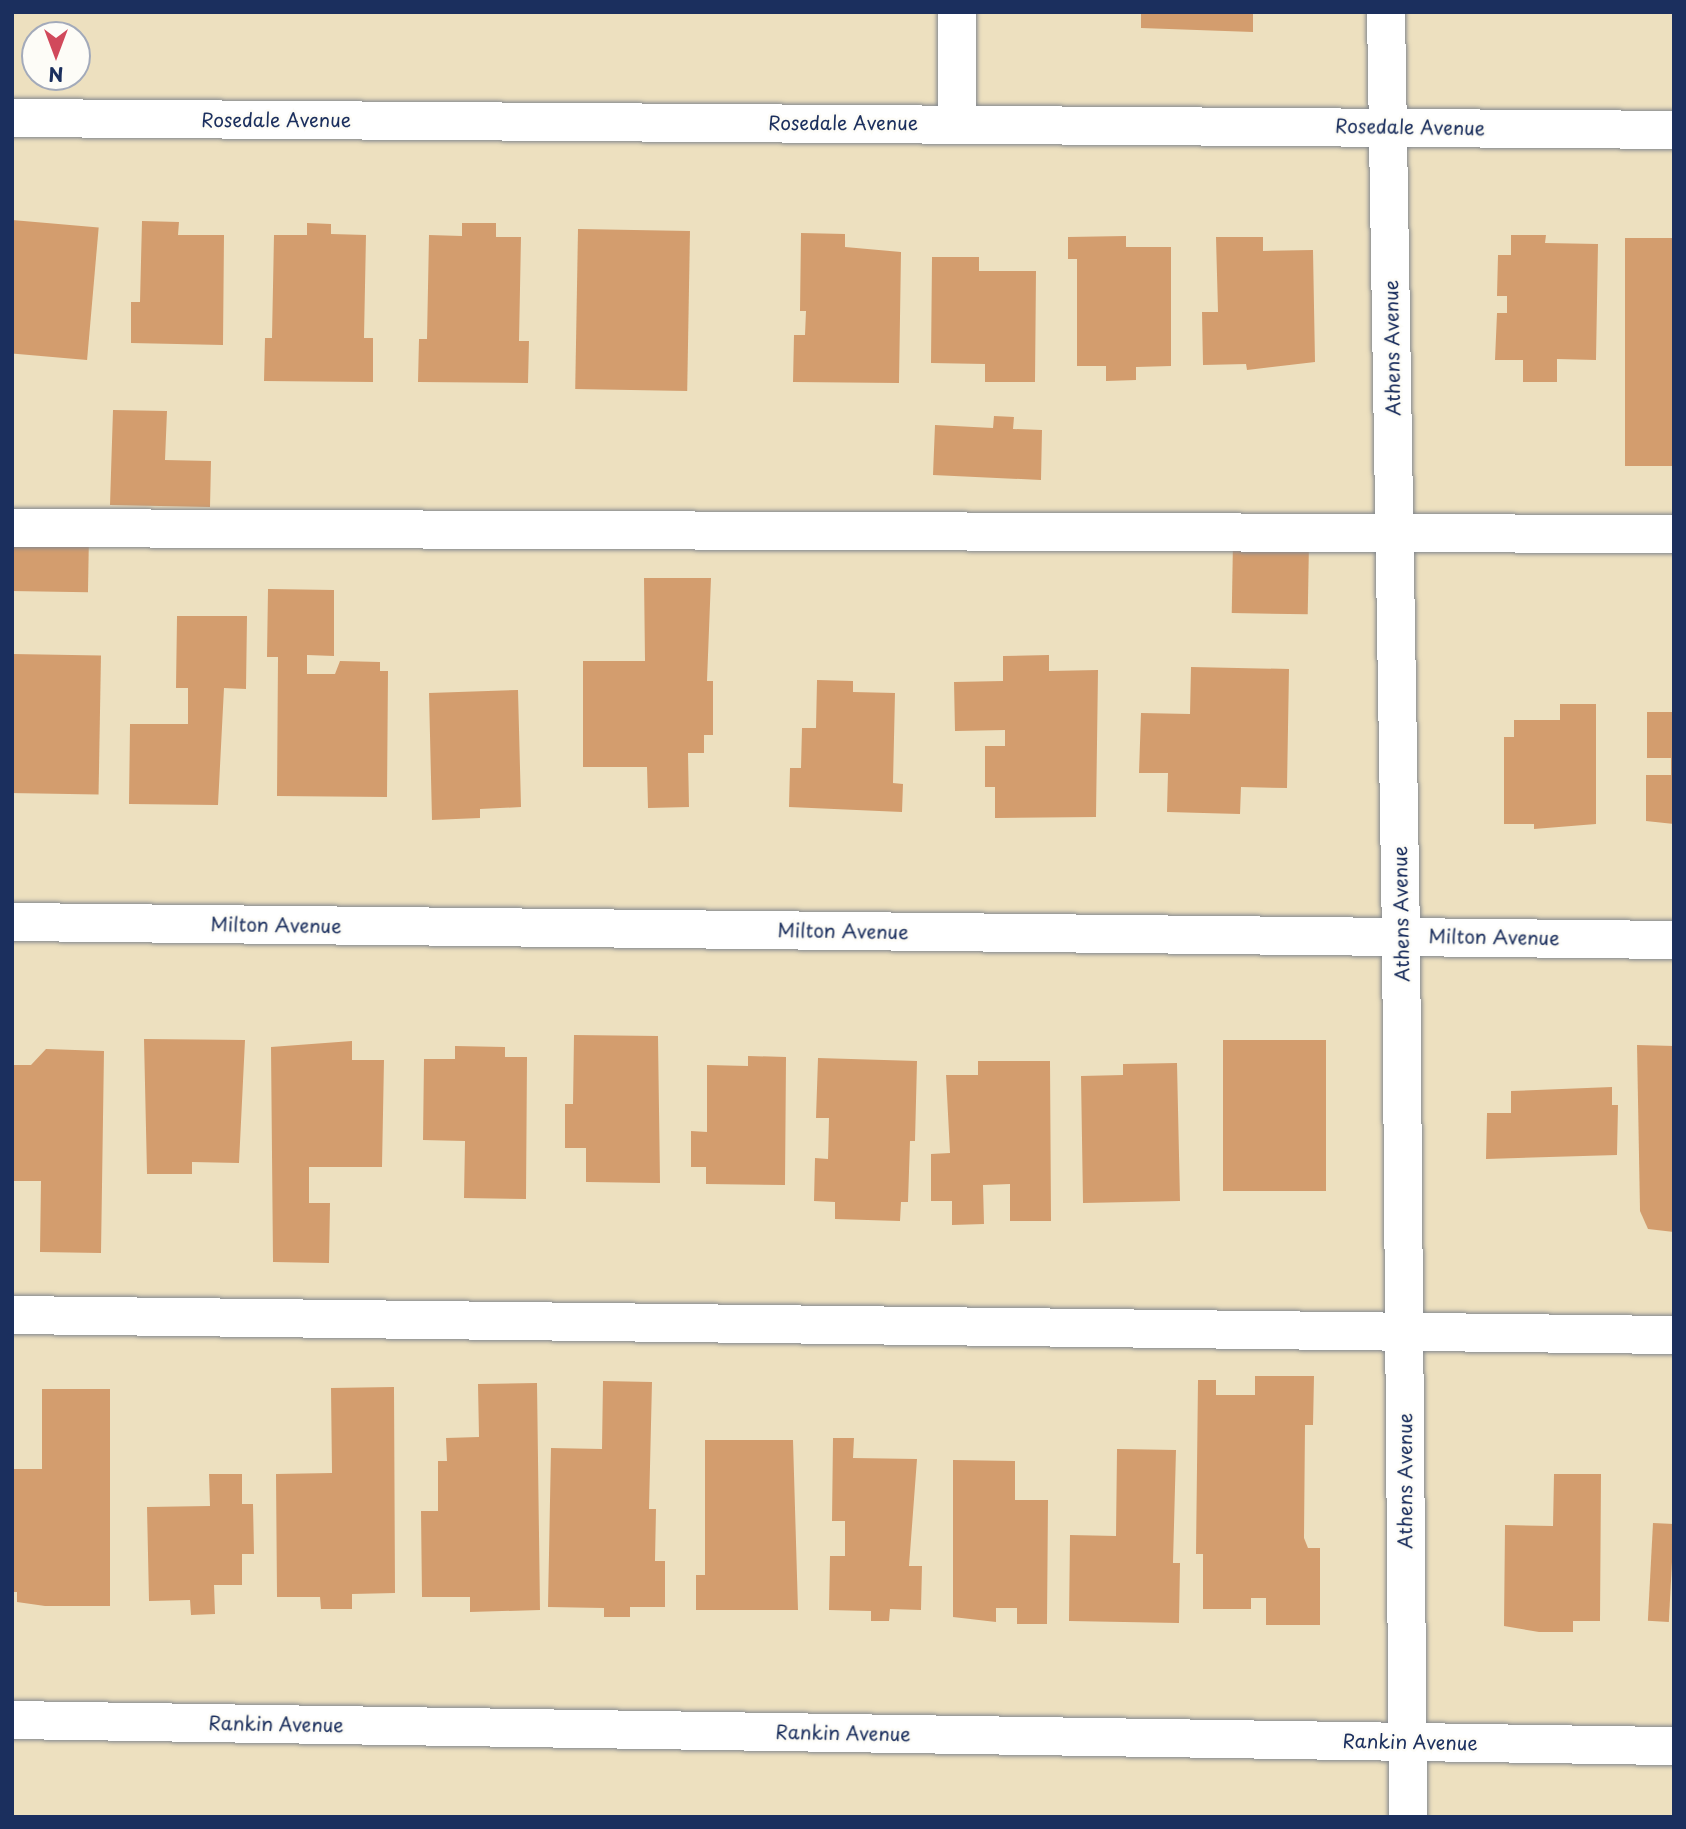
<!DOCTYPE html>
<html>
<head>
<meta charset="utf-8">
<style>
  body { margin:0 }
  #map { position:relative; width:1686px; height:1829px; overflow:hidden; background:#ede0bf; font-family:"Playpen Sans",sans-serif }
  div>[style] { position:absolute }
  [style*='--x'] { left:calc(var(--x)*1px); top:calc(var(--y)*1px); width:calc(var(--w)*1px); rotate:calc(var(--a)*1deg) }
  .building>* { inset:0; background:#d39d6e; transform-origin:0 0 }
  .roads { filter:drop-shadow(0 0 2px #84888e) drop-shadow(0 0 2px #84888e) }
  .minor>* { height:38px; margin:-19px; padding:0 19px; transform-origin:19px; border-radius:19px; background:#fff }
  span { translate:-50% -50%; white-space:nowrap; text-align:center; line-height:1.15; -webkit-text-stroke:5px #fdfcf7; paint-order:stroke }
  .street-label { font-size:19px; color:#1b2f5e }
  .frame { position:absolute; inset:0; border:14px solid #1b2f5e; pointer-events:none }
  .north { position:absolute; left:21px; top:21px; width:70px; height:70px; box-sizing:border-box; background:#fdfcf7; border:2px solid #a3aaba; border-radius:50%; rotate:180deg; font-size:19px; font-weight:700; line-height:28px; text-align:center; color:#1b2f5e }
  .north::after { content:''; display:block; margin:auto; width:24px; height:32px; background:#d1495b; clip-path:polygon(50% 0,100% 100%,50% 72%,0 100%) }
</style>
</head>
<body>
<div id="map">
  <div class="building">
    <div style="clip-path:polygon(1141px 12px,1253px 12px,1253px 32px,1141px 28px)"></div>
    <div style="left:12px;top:220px;width:87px;height:133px;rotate:5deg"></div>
    <div style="clip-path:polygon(142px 221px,179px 222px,178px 235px,224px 235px,223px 345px,131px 343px,131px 302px,140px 302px)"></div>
    <div style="clip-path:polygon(307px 223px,331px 224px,331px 234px,366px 235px,364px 338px,373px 338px,373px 382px,264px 381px,265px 338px,272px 338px,274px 235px,307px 235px)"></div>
    <div style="clip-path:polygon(462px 223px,496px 223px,496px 237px,521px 237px,519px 341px,529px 341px,528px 383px,418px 382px,419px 339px,427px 339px,429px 235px,462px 236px)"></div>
    <div style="left:578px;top:229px;width:112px;height:160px;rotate:1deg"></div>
    <div style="clip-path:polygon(801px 233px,845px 234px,845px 247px,901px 252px,899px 383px,793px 382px,794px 335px,805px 335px,806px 311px,800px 311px)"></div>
    <div style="clip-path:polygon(1511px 235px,1546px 235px,1545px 243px,1598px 244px,1596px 360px,1557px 359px,1557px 382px,1523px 382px,1523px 360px,1495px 360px,1497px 313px,1507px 313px,1507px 296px,1497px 296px,1498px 255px,1511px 255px)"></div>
    <div style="clip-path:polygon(1126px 236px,1126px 247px,1171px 247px,1171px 366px,1136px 367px,1136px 380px,1106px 381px,1106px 366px,1077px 366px,1077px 259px,1068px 259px,1068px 237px)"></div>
    <div style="clip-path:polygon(1216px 237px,1263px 237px,1263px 251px,1313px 250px,1315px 362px,1247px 370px,1246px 364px,1203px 365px,1202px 312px,1218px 312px)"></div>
    <div style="left:1674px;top:238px;width:228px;height:49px;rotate:90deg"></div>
    <div style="clip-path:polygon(932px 257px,979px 257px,979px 271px,1036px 271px,1035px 382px,985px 382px,985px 364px,931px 363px)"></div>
    <div style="clip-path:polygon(113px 410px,167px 411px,165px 460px,211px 461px,210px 507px,110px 505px)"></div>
    <div style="clip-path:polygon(994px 416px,1014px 417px,1013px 429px,1042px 430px,1041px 480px,933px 475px,935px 425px,993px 428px)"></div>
    <div style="left:12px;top:533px;width:77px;height:58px;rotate:1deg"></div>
    <div style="left:1233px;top:541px;width:76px;height:72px;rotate:1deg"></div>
    <div style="clip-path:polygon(644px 578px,711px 578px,707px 681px,713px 681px,713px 735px,704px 735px,704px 753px,688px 753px,689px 807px,648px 808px,647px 767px,583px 767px,583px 661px,645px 661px)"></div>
    <div style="clip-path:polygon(268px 589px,334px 590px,334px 656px,307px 655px,307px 674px,335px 674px,340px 661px,380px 662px,380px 671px,388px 671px,387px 797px,277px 796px,278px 657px,267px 657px)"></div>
    <div style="clip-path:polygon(177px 616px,247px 616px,246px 689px,224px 688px,218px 805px,129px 804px,130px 724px,188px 724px,188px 688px,176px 688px)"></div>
    <div style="left:12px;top:654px;width:89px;height:139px;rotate:1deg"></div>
    <div style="clip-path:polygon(1049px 655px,1049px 671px,1098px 670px,1096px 817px,995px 818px,995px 787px,985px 787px,985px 746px,1005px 746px,1005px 730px,955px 731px,954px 682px,1003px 681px,1003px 656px)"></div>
    <div style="clip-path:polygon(1191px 667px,1289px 669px,1287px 788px,1241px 787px,1240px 814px,1167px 812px,1168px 773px,1139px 773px,1141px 713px,1190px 714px)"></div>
    <div style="clip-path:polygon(817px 680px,853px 681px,853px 692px,895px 693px,893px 783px,903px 784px,902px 812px,789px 807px,790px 768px,801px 768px,802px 728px,816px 728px)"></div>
    <div style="clip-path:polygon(518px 690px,521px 807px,480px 809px,480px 818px,432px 820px,429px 693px)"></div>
    <div style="clip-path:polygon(1560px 704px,1596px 704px,1596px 824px,1534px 829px,1534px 824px,1504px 824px,1504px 737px,1514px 737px,1514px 720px,1560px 720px)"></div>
    <div style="clip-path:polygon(1647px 712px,1674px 712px,1674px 824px,1646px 821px,1646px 775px,1671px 775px,1671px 758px,1647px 758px)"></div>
    <div style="clip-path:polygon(574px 1035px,658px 1036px,660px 1183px,586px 1182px,586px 1148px,565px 1148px,565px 1104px,573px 1104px)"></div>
    <div style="clip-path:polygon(144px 1039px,245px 1040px,239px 1163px,192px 1162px,192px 1174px,147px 1174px)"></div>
    <div style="left:1223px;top:1040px;width:103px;height:151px"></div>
    <div style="clip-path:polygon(352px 1041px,352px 1060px,384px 1060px,382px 1167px,309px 1167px,309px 1203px,330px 1203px,329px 1263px,273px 1262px,271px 1047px)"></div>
    <div style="clip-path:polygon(1637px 1045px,1674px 1046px,1674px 1232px,1648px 1229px,1640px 1211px)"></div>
    <div style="clip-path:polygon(455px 1046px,505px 1047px,505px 1057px,527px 1057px,526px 1199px,464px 1198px,465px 1141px,423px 1140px,424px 1059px,455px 1059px)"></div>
    <div style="clip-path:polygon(46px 1049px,104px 1051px,101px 1253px,40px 1252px,41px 1181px,12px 1181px,12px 1065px,31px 1065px)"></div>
    <div style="clip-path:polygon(748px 1056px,786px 1057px,785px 1185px,706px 1184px,706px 1167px,691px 1167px,691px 1131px,707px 1132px,707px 1065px,748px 1066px)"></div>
    <div style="clip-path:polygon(818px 1058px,917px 1061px,915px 1141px,910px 1141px,908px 1202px,901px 1202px,900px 1221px,835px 1219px,835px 1202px,814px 1201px,815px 1158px,828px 1159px,829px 1118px,816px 1118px)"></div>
    <div style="clip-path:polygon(978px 1061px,1050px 1061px,1051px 1221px,1010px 1221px,1010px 1184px,983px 1185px,984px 1224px,952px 1225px,952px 1201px,931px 1201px,931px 1154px,950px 1153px,946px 1075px,978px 1075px)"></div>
    <div style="clip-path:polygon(1177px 1063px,1180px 1201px,1083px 1203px,1081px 1076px,1123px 1075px,1123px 1064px)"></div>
    <div style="clip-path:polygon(1612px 1087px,1612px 1105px,1618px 1105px,1617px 1155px,1486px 1159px,1487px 1113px,1511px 1113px,1511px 1091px)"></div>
    <div style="clip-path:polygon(1255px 1376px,1314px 1376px,1313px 1425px,1305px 1425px,1304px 1538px,1308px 1548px,1320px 1548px,1320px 1625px,1266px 1625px,1266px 1598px,1251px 1598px,1251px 1609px,1203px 1609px,1203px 1554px,1196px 1554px,1198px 1380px,1216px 1380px,1216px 1395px,1255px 1395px)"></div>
    <div style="clip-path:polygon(603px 1381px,652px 1382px,649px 1509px,656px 1509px,655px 1561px,665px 1561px,665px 1607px,630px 1607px,630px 1617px,604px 1617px,604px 1608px,548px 1607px,551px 1448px,602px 1449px)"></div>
    <div style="clip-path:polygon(537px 1383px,540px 1610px,470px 1612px,470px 1597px,422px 1597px,421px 1511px,438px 1511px,438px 1461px,447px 1461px,446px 1438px,479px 1437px,478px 1384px)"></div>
    <div style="clip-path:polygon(394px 1387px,395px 1593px,352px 1594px,352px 1609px,321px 1609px,320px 1597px,277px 1597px,276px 1474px,332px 1473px,331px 1388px)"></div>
    <div style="clip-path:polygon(42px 1389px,110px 1389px,110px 1606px,45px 1606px,17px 1602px,17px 1592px,12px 1592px,12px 1469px,42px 1469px)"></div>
    <div style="clip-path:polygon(833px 1438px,854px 1438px,853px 1458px,917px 1459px,909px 1566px,922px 1566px,921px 1610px,890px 1609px,889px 1621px,871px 1621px,871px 1611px,829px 1610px,830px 1556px,845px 1556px,845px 1521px,832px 1521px)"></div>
    <div style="clip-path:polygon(705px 1440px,793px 1440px,798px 1610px,696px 1610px,696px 1575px,705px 1575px)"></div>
    <div style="clip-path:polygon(1117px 1449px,1176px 1450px,1173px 1563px,1180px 1563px,1179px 1623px,1069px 1621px,1070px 1535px,1116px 1536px)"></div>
    <div style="clip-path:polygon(953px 1460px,1015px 1461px,1015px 1500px,1048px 1500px,1047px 1624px,1017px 1624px,1017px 1608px,996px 1608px,996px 1622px,953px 1617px)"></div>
    <div style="clip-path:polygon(209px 1474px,242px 1474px,242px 1504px,253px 1504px,254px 1554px,242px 1554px,242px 1585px,214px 1585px,215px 1614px,191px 1615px,190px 1600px,149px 1601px,147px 1507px,210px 1506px)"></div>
    <div style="clip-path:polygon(1554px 1474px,1601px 1474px,1600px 1621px,1573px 1621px,1573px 1632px,1539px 1632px,1504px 1626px,1505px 1525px,1553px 1526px)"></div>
    <div style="left:1653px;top:1523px;width:21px;height:98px;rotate:3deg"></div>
  </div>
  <div class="roads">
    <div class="minor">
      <div style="--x:957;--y:12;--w:112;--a:90"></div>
      <div style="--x:1386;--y:12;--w:924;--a:89.07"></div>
      <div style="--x:1401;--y:936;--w:881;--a:89.54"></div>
      <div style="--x:12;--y:118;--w:1662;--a:0.41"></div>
      <div style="--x:12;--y:528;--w:1662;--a:0.21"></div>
      <div style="--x:12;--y:922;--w:1662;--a:0.62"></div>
      <div style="--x:12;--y:1315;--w:1662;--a:0.69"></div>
      <div style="--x:12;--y:1720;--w:1662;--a:0.9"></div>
    </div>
  </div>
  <div class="street-label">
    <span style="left:276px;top:120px">Rosedale Avenue</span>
    <span style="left:843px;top:123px">Rosedale Avenue</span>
    <span style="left:1410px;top:127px;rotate:1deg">Rosedale Avenue</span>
    <span style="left:1392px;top:348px;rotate:-91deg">Athens Avenue</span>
    <span style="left:1401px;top:914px;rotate:-91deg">Athens Avenue</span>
    <span style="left:276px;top:925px;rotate:1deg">Milton Avenue</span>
    <span style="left:843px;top:931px;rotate:1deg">Milton Avenue</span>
    <span style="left:1494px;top:937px;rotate:1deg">Milton Avenue</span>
    <span style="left:1405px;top:1481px;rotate:-90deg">Athens Avenue</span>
    <span style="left:276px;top:1724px;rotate:1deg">Rankin Avenue</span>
    <span style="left:843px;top:1733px;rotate:1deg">Rankin Avenue</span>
    <span style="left:1410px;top:1742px;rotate:1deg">Rankin Avenue</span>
  </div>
  <div class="frame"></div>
  <div class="north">N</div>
</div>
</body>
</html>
